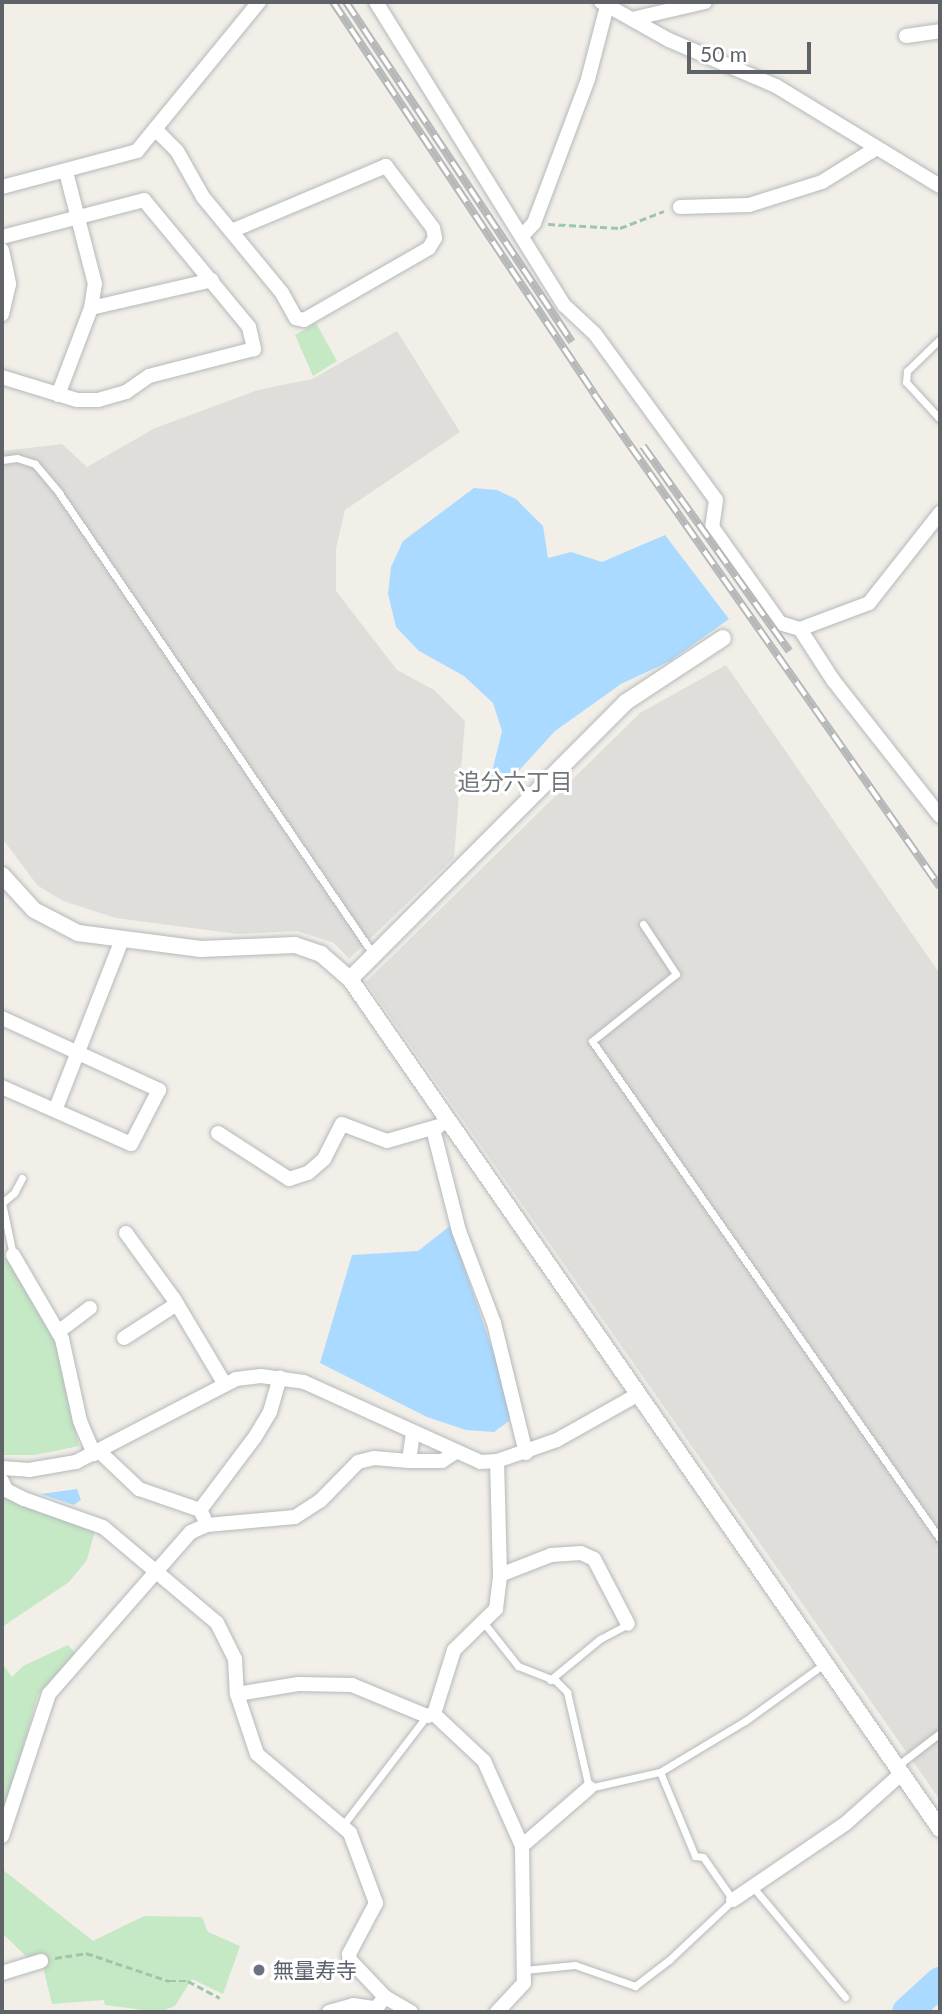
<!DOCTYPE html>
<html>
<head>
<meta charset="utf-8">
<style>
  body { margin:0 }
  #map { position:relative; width:942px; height:2014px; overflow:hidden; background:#f1efe8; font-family:Lato,"Noto Sans JP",sans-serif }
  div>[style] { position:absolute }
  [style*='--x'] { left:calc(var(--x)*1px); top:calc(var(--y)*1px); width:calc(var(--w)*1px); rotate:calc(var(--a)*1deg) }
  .industrial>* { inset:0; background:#e0deda }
  .green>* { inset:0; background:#c5e8c5 }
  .water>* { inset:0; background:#aadaff }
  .river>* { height:30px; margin:-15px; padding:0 15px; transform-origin:15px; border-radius:15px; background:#aadaff }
  .path>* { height:2.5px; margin-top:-1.25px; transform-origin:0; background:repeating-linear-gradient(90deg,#9cc7a9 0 7px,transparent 0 10.5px) }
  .roads { filter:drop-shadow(0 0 2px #b5b8bc) drop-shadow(0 0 2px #b5b8bc) }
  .service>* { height:7px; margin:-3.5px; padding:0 3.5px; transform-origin:3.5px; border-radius:3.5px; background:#fff }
  .minor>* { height:14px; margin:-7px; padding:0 7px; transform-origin:7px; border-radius:7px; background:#fff }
  .tertiary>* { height:16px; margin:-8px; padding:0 8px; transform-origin:8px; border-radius:8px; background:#fff }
  .rail>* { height:8px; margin-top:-4px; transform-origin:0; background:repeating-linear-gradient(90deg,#fff 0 16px,#b6b7b8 0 32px); box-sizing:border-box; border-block:2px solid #b6b7b8 }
  .dots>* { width:19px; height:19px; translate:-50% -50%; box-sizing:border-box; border:4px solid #fff; border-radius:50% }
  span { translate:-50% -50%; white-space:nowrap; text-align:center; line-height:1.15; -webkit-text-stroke:6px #fff; paint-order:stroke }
  .worship-label { font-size:21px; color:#5b616d }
  .left { translate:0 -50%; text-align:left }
  .neighbourhood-label { font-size:23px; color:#70757a }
  .frame { position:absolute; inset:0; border:4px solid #5f6368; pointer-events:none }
  .scale { position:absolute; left:687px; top:42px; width:124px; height:32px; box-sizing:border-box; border:4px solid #5f6368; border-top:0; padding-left:9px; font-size:21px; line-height:24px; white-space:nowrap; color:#5f6368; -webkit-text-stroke:5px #fff; paint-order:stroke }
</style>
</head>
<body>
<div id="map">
  <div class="industrial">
    <div style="clip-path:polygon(397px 331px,460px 432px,345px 510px,336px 548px,336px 591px,397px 670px,434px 690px,465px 721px,454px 858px,349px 959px,334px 943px,297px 931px,237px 934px,116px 918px,63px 901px,37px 885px,2px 838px,2px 451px,62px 444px,87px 467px,155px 428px,258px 390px,312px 379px)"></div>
    <div style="clip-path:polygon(726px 665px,940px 974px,940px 1800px,366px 982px,640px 713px)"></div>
  </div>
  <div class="green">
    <div style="clip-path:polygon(316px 323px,337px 361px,313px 376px,295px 335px)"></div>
    <div style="clip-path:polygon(2px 1254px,29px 1287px,54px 1336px,79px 1446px,35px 1455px,2px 1455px)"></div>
    <div style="clip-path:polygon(2px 1491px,96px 1527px,87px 1560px,69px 1582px,2px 1627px)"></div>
    <div style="clip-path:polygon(68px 1645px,75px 1653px,38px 1695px,2px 1821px,2px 1663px,12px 1677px,23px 1666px)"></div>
    <div style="clip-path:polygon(2px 1869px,93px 1941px,144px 1916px,202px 1917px,208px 1932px,240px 1946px,223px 1994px,192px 1979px,175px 2006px,159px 2012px,105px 2005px,104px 2000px,52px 2004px,42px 1963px,29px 1959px,2px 1933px)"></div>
  </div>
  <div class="water">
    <div style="clip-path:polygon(474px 488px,497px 490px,516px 499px,543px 526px,548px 558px,571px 552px,602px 562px,665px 535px,729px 619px,670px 661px,621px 684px,555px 731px,514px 776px,489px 784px,502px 731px,493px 703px,464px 676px,419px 651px,396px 627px,388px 594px,391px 567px,403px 541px)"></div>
    <div style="clip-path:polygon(450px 1226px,513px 1410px,509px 1421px,494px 1432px,466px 1430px,427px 1417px,320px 1363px,352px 1255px,418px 1251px)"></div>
    <div style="clip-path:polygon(77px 1489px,81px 1500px,74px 1505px,41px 1494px)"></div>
  </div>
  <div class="river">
    <div style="--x:907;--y:2012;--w:45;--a:-42.3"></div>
  </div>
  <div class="path">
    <div style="--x:548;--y:224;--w:72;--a:3.2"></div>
    <div style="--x:620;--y:228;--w:47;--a:-21.1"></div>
    <div style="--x:55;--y:1958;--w:31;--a:-9"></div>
    <div style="--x:86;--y:1953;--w:88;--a:18.6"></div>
    <div style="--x:169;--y:1981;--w:19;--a:0"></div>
    <div style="--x:188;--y:1981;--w:36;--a:28"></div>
  </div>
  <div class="roads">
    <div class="service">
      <div style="--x:940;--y:339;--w:46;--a:135.9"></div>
      <div style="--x:907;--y:371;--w:11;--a:95"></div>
      <div style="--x:906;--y:382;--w:50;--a:47.4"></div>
      <div style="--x:2;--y:460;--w:15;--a:-8"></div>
      <div style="--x:17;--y:458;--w:19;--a:18"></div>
      <div style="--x:35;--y:464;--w:38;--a:50"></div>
      <div style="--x:59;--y:493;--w:558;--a:55.74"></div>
      <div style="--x:643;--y:924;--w:60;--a:56.6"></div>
      <div style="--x:676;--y:974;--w:107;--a:141.4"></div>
      <div style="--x:592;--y:1041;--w:608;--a:55.05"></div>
      <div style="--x:13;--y:1255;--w:53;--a:-101.9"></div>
      <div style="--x:2;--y:1203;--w:16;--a:-40"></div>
      <div style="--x:14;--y:1193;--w:17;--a:-62"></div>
      <div style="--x:484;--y:1623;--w:55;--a:51.7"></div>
      <div style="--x:518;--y:1666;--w:41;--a:21.5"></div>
      <div style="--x:556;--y:1681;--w:16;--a:45"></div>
      <div style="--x:567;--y:1692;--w:98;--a:77.1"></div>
      <div style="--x:589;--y:1788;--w:73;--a:-12.7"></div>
      <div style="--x:660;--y:1772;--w:99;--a:-31"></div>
      <div style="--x:745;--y:1721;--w:97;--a:-35.8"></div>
      <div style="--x:550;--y:1680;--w:65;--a:-39.4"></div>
      <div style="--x:600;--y:1639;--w:32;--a:-28"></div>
      <div style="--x:897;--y:1766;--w:54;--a:-37.5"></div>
      <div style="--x:343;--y:1825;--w:136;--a:-52.5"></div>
      <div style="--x:752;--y:1886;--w:145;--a:50"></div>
      <div style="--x:524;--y:1970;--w:51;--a:-5.6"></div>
      <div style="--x:575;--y:1965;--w:64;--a:19.3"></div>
      <div style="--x:635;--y:1986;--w:43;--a:-37.4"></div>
      <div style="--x:669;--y:1960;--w:88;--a:-43.2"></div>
      <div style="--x:733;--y:1900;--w:52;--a:-124.9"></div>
      <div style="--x:703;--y:1857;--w:8;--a:-173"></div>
      <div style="--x:695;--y:1856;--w:91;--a:-112.6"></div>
    </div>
    <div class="minor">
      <div style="--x:376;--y:2;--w:357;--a:58.2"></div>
      <div style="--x:564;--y:305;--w:42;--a:43.1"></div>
      <div style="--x:595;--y:334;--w:205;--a:53.9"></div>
      <div style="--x:716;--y:500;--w:27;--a:98"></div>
      <div style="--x:712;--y:527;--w:118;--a:54.7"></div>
      <div style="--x:780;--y:623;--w:21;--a:17"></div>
      <div style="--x:800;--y:629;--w:74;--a:-20.6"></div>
      <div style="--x:869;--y:603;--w:115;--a:-51.7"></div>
      <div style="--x:601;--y:2;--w:78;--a:29.2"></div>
      <div style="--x:669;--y:40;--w:116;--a:23.3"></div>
      <div style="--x:776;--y:86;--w:192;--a:31.4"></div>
      <div style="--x:632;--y:19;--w:75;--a:-13.1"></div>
      <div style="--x:906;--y:36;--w:34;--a:-8"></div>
      <div style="--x:155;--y:129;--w:31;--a:45"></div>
      <div style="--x:177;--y:151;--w:53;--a:60.5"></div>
      <div style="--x:203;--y:197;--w:124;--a:50.5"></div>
      <div style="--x:282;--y:293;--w:29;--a:61"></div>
      <div style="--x:296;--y:318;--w:8;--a:14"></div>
      <div style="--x:304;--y:320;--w:144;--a:-29.9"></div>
      <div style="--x:429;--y:248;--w:12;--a:-59"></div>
      <div style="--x:435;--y:238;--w:10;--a:-101"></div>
      <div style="--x:433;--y:228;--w:78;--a:-127.2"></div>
      <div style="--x:386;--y:166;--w:168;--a:157.2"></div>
      <div style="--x:2;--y:187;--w:140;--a:-14.9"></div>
      <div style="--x:137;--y:151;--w:193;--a:-50.7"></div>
      <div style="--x:680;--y:207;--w:69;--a:-1.7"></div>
      <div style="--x:749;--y:205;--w:77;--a:-17.5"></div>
      <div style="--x:822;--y:182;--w:62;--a:-31.9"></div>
      <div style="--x:522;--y:236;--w:18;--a:-47"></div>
      <div style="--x:534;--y:223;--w:154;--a:-69.4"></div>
      <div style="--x:588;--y:79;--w:75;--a:-75.4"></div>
      <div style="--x:2;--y:237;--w:147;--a:-14.6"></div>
      <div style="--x:144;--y:200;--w:165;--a:50.4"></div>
      <div style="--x:249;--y:327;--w:23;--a:77"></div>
      <div style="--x:254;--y:349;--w:108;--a:165.6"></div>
      <div style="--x:149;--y:376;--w:28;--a:145"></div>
      <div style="--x:126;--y:392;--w:29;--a:164"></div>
      <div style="--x:98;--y:400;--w:21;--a:180"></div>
      <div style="--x:77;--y:400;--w:78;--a:-163"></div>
      <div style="--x:2;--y:250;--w:35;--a:78"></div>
      <div style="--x:9;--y:284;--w:31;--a:103"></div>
      <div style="--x:91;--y:308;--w:124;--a:-13"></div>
      <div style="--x:58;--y:395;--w:93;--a:-69.2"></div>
      <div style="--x:91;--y:308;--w:24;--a:-81"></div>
      <div style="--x:95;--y:284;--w:116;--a:-104.5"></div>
      <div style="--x:800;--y:629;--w:61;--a:57.1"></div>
      <div style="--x:833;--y:680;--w:173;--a:51.8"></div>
      <div style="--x:2;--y:1018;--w:173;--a:24.6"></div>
      <div style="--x:159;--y:1090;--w:61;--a:117.4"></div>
      <div style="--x:131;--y:1144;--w:141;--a:-156.2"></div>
      <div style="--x:56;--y:1108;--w:180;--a:-68.6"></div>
      <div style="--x:433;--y:1129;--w:105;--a:75.7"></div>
      <div style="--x:459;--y:1231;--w:98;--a:69.2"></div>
      <div style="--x:494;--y:1323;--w:134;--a:76.2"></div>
      <div style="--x:218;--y:1133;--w:85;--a:32.9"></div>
      <div style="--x:289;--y:1179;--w:20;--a:-18"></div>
      <div style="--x:308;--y:1173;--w:21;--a:-41"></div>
      <div style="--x:324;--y:1159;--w:39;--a:-63"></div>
      <div style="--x:342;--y:1124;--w:48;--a:20.7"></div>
      <div style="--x:387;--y:1141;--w:54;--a:-16.1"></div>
      <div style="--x:126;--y:1233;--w:82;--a:54"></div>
      <div style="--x:174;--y:1299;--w:98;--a:59.2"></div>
      <div style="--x:13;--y:1255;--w:97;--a:59.7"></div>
      <div style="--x:62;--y:1339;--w:84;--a:77.6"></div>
      <div style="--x:80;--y:1421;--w:36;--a:67"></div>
      <div style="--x:58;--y:1332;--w:40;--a:-37"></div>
      <div style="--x:124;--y:1338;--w:63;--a:-32.7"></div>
      <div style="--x:100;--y:1452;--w:54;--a:43.5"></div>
      <div style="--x:139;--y:1489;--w:65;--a:19"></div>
      <div style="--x:200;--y:1510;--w:9;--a:63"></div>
      <div style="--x:409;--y:1461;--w:33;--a:0"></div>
      <div style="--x:442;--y:1461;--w:17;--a:-33"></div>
      <div style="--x:2;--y:1468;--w:27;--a:4"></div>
      <div style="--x:29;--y:1470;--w:48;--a:-9.7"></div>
      <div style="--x:76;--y:1462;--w:180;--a:-27.4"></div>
      <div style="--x:236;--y:1379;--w:25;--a:-7"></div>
      <div style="--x:261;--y:1376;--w:43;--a:7.9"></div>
      <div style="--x:304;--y:1382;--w:193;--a:24.4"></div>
      <div style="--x:480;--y:1462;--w:17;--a:-3"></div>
      <div style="--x:497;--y:1461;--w:64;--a:-19.3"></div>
      <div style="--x:557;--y:1440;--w:90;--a:-29.4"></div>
      <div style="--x:2;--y:1481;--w:10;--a:66"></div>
      <div style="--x:6;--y:1490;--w:20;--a:27"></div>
      <div style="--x:24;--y:1499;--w:84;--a:19.5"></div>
      <div style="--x:103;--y:1527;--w:149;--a:40.1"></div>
      <div style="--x:217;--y:1623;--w:40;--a:63.4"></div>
      <div style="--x:235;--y:1659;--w:35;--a:87"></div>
      <div style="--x:237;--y:1694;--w:63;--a:71.6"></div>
      <div style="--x:257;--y:1754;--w:122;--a:40.3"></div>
      <div style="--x:350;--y:1833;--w:75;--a:69.6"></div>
      <div style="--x:376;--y:1903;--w:58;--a:117.9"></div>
      <div style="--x:349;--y:1954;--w:6;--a:81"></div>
      <div style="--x:350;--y:1960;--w:51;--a:46.6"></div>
      <div style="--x:385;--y:1997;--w:19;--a:129"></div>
      <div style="--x:200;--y:1510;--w:91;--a:-53"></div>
      <div style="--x:255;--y:1437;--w:29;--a:-59"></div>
      <div style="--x:270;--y:1412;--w:36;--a:-74"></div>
      <div style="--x:500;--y:1575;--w:55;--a:-21.4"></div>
      <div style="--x:551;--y:1555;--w:30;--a:-4"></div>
      <div style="--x:581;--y:1553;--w:14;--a:25"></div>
      <div style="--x:594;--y:1559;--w:73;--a:62.4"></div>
      <div style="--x:237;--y:1694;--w:62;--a:-9.3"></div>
      <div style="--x:298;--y:1684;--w:54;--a:1.1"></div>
      <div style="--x:352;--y:1685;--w:81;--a:22.5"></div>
      <div style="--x:427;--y:1716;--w:7;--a:-16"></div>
      <div style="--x:434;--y:1714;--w:69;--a:43.2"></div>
      <div style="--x:484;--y:1761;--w:93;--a:65.9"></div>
      <div style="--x:522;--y:1846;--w:137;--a:89.2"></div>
      <div style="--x:524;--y:1983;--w:40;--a:133"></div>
      <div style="--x:434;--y:1714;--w:67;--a:-72.6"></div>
      <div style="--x:454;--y:1650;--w:59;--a:-44.3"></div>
      <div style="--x:496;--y:1609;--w:34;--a:-83"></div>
      <div style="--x:500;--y:1575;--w:114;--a:-91.5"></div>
      <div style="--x:2;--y:1836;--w:150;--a:-71.7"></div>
      <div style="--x:49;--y:1694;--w:215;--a:-48.8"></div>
      <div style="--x:191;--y:1532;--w:17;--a:-24"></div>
      <div style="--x:207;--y:1525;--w:88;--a:-5.2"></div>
      <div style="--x:295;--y:1517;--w:30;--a:-33"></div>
      <div style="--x:320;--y:1501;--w:54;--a:-45.7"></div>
      <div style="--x:358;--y:1462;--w:16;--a:-14"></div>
      <div style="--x:374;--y:1458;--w:35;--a:5"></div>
      <div style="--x:409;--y:1461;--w:28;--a:-82"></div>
      <div style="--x:522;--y:1846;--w:89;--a:-40.9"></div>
      <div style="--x:733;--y:1900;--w:135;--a:-34.2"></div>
      <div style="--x:845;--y:1824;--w:75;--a:-41.8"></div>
      <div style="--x:2;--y:1973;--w:41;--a:-17.1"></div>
      <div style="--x:385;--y:1997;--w:30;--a:30"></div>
      <div style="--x:329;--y:2012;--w:25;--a:-16"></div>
      <div style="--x:353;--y:2005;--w:22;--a:8"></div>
    </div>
    <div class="tertiary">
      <div style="--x:2;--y:875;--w:47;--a:47.6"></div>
      <div style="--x:34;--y:910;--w:50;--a:27.6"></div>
      <div style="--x:78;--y:933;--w:124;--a:7.4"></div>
      <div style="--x:201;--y:949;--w:94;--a:-2.4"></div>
      <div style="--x:295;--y:945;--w:28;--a:19"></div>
      <div style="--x:321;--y:954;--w:38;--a:41"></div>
      <div style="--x:350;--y:979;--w:1035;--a:55.23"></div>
      <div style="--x:350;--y:979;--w:391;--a:-45.1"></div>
      <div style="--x:626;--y:702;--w:116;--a:-33.4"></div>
    </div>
  </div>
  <div class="rail">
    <div style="--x:333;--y:2;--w:471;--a:56.3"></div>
    <div style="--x:594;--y:394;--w:602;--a:54.94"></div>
    <div style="--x:346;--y:2;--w:408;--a:56.4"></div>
    <div style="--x:643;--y:446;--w:252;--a:54.5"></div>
  </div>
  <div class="dots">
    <div style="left:259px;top:1970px;background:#6b7280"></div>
  </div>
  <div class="worship-label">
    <span class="left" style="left:273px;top:1970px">無量寿寺</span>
  </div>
  <div class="neighbourhood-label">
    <span style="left:515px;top:781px">追分六丁目</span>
  </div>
  <div class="frame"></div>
  <div class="scale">50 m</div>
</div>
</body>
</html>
